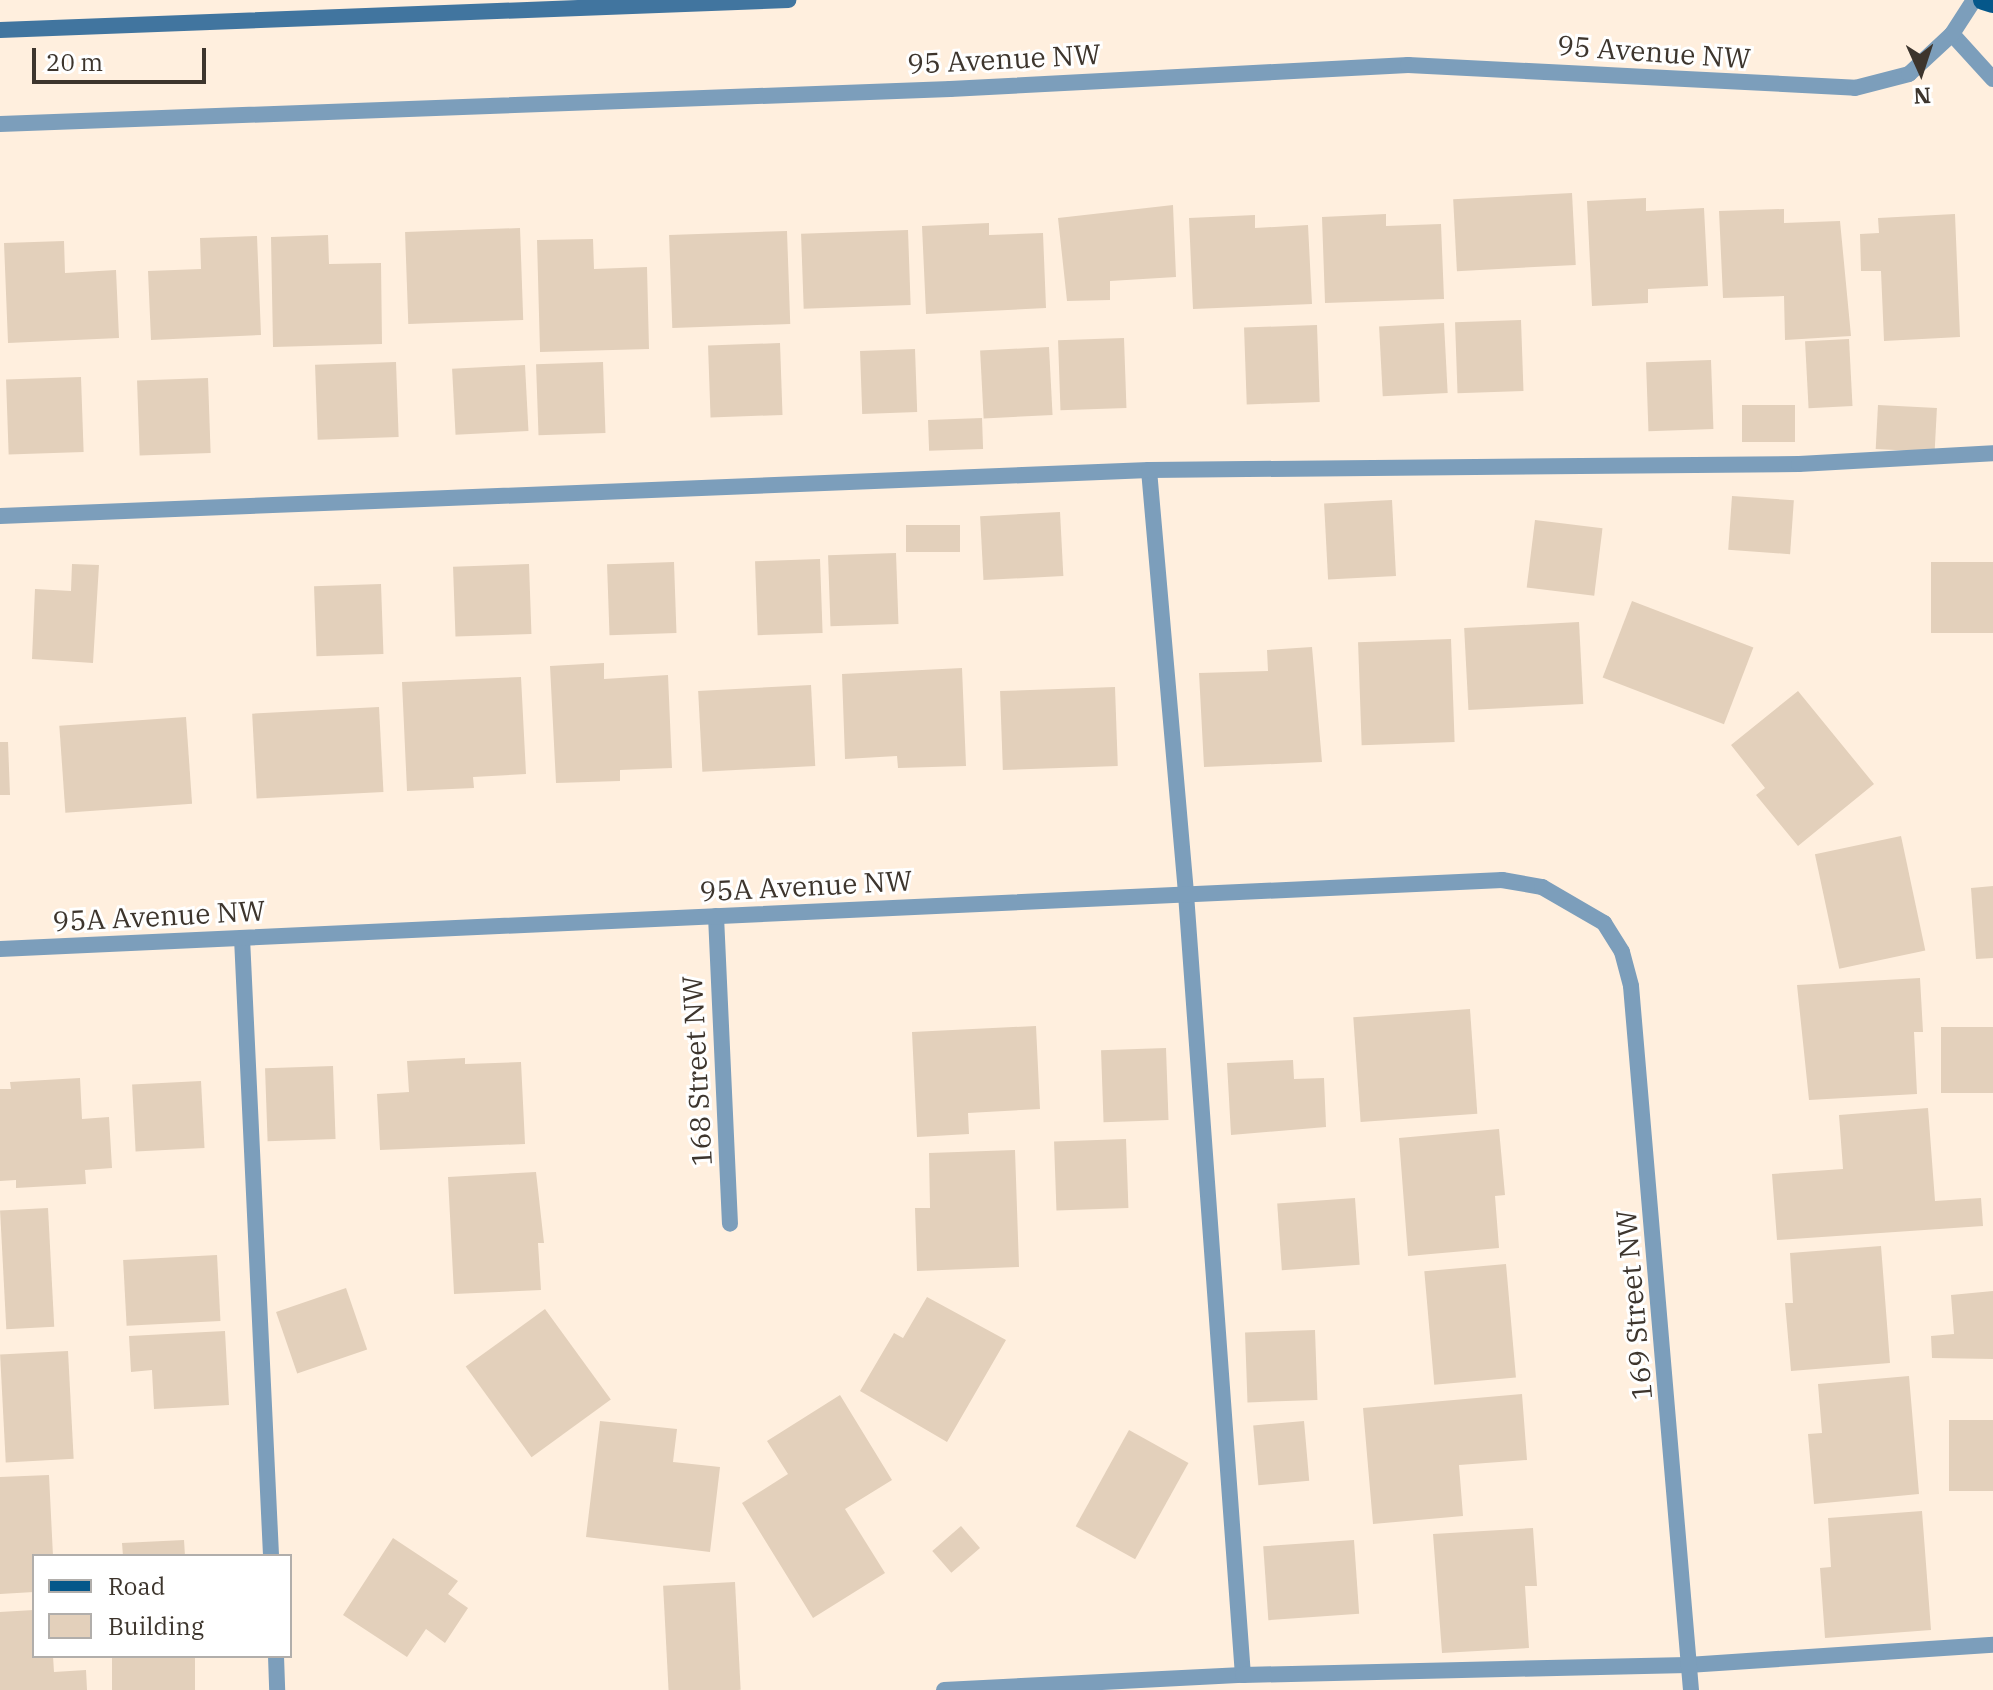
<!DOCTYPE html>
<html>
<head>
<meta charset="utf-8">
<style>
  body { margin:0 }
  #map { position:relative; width:1993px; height:1690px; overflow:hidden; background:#ffefde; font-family:"IBM Plex Serif",serif }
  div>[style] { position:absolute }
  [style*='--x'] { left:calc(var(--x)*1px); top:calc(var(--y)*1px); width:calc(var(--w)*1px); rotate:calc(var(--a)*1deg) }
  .building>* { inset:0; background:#e3d0bb; transform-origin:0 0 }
  .service>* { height:16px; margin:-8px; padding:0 8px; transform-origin:8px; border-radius:8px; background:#7c9ebb }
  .minor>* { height:16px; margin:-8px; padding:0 8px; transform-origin:8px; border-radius:8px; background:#7c9ebb }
  .secondary>* { height:16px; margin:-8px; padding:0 8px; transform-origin:8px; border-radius:8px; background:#41759f }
  .primary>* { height:20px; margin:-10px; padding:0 10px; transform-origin:10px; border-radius:10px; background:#05578a }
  span { translate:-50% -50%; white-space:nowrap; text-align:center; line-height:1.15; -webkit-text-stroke:6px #fff; paint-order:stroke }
  .street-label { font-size:28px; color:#3d352d }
  .legend { position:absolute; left:32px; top:1554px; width:260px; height:104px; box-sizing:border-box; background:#fff; border:2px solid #b1aeab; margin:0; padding:10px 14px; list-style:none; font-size:24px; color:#3d352d }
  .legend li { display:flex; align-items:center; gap:16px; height:40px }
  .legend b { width:40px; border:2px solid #b1aeab }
  .north { position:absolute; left:1881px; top:32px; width:80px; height:80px; -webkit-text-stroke:6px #fff; paint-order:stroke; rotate:177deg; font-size:22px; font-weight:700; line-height:32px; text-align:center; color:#3d352d }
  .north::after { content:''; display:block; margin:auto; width:28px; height:36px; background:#3d352d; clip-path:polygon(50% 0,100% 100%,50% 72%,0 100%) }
  .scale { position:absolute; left:32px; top:48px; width:174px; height:36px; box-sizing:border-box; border:4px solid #3d352d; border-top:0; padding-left:10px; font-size:24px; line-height:28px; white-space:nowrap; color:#3d352d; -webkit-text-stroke:6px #fff; paint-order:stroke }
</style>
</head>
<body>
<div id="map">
  <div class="building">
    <div style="left:1572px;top:193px;width:72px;height:119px;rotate:87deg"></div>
    <div style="clip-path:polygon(1646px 198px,1646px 211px,1704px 208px,1708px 286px,1648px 289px,1648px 303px,1592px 306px,1587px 201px)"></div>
    <div style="clip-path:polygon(1173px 205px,1176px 277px,1110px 281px,1110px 300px,1067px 301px,1058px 218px)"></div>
    <div style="clip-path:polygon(1784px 209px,1784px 223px,1840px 221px,1851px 336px,1785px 340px,1784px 296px,1723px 298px,1719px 211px)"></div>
    <div style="clip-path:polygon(1386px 214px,1386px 226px,1441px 224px,1444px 299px,1325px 303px,1322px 217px)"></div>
    <div style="clip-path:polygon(1955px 214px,1960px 337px,1884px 341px,1881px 271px,1861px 271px,1860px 234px,1879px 233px,1878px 218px)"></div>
    <div style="clip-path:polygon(1255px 215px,1255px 228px,1308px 225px,1312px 304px,1193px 309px,1189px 218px)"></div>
    <div style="clip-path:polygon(989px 223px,989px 235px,1043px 233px,1046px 308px,926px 314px,922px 226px)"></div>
    <div style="left:520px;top:228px;width:92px;height:115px;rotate:88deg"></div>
    <div style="left:908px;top:230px;width:75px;height:107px;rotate:88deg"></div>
    <div style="left:787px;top:231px;width:93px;height:118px;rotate:88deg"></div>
    <div style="clip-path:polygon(328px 235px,329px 264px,381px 263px,382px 344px,273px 347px,271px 237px)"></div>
    <div style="clip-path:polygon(257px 236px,261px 335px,151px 340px,148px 271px,201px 269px,200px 238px)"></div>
    <div style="clip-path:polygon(593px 239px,594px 269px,647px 267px,649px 349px,540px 352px,537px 240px)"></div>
    <div style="clip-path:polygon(64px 241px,65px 273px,116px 270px,119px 338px,8px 343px,4px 243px)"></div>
    <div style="left:1521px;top:320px;width:71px;height:66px;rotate:88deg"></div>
    <div style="left:1444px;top:323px;width:70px;height:65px;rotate:87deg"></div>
    <div style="left:1317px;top:325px;width:77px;height:73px;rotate:88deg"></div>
    <div style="left:1124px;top:338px;width:70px;height:66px;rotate:88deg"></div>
    <div style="left:1849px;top:339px;width:67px;height:44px;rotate:87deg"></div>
    <div style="left:780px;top:343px;width:72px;height:72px;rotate:88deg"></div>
    <div style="left:1049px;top:347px;width:68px;height:69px;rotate:87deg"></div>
    <div style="left:915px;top:349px;width:63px;height:55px;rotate:88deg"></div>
    <div style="left:1711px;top:360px;width:69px;height:65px;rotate:88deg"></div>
    <div style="left:396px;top:362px;width:75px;height:81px;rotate:88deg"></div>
    <div style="left:603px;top:362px;width:71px;height:67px;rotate:88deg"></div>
    <div style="left:525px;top:365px;width:66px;height:73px;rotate:87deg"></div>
    <div style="left:81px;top:377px;width:75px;height:75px;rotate:88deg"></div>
    <div style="left:208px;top:378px;width:75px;height:71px;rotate:88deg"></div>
    <div style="left:1742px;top:405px;width:53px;height:37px"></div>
    <div style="left:1878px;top:405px;width:59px;height:44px;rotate:3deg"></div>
    <div style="left:982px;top:418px;width:31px;height:54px;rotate:88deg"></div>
    <div style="left:1732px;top:496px;width:62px;height:54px;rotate:4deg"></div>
    <div style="left:1392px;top:500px;width:76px;height:68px;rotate:87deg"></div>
    <div style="left:1060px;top:512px;width:64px;height:80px;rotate:87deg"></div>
    <div style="left:1535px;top:520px;width:68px;height:68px;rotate:7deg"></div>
    <div style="left:960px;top:525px;width:27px;height:54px;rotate:90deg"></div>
    <div style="left:896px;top:553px;width:71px;height:68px;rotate:88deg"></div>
    <div style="left:820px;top:559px;width:74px;height:65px;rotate:88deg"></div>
    <div style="left:674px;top:562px;width:71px;height:67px;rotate:88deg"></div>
    <div style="left:1993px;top:562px;width:71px;height:62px;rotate:90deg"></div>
    <div style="clip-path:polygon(72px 564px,99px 565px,93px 663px,32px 659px,35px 589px,71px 591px)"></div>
    <div style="left:529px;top:564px;width:70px;height:76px;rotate:88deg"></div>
    <div style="left:381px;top:584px;width:70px;height:67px;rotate:88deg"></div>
    <div style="left:1632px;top:601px;width:130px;height:82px;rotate:21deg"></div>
    <div style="left:1579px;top:622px;width:82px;height:115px;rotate:87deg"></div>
    <div style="left:1451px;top:639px;width:103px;height:93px;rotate:88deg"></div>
    <div style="clip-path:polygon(1312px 647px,1322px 762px,1204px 767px,1199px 673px,1268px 671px,1267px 650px)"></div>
    <div style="clip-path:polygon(604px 663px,604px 679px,668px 675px,672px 768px,620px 770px,620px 781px,556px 783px,550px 666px)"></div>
    <div style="clip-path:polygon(962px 668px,966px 766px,898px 768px,897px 756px,845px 759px,842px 674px)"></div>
    <div style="clip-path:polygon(521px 677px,526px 774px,473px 777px,474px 788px,407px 791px,402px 682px)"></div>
    <div style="left:811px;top:685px;width:81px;height:113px;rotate:87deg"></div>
    <div style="left:1115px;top:687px;width:79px;height:115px;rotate:88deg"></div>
    <div style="clip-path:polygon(1798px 691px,1874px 784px,1798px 846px,1756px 795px,1765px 788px,1731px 745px)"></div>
    <div style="left:379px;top:707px;width:85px;height:127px;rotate:87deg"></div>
    <div style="left:186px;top:717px;width:87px;height:127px;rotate:86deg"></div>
    <div style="clip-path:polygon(0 742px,8px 742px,10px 795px,0 795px)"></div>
    <div style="left:1901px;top:836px;width:117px;height:88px;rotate:78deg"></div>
    <div style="clip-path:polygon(1993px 886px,1993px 958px,1976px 959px,1971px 888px)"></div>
    <div style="clip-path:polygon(1920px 978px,1923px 1032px,1914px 1032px,1917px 1094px,1809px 1100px,1797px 985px)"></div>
    <div style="left:1470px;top:1009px;width:105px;height:117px;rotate:86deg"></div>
    <div style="clip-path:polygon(1036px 1026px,1040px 1109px,968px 1113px,969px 1134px,917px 1137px,912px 1032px)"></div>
    <div style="left:1993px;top:1027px;width:66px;height:52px;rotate:90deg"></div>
    <div style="left:1166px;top:1048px;width:72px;height:65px;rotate:88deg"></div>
    <div style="clip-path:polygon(465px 1058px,465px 1064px,521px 1062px,525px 1144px,380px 1150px,377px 1094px,409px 1092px,407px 1061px)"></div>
    <div style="clip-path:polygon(1293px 1060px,1294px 1079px,1324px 1078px,1326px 1127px,1231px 1135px,1227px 1063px)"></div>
    <div style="left:333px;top:1066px;width:73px;height:68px;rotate:88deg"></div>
    <div style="clip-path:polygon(80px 1078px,82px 1119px,109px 1117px,112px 1168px,85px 1170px,86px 1184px,16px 1188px,16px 1180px,0 1181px,0 1089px,11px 1089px,10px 1082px)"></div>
    <div style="left:201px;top:1081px;width:67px;height:69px;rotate:87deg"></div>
    <div style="clip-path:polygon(1928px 1108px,1935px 1201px,1981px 1198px,1983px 1226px,1777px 1240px,1772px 1174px,1843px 1169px,1839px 1115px)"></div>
    <div style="clip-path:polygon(1499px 1129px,1505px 1195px,1495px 1196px,1499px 1248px,1408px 1256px,1399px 1138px)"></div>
    <div style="left:1126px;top:1139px;width:69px;height:72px;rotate:88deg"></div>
    <div style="clip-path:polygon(1015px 1150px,1019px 1267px,917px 1271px,915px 1208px,930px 1208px,929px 1153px)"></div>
    <div style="clip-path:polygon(536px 1172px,544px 1243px,538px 1243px,541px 1290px,454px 1294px,448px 1177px)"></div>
    <div style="left:1355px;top:1198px;width:67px;height:78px;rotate:86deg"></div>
    <div style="left:48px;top:1208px;width:119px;height:48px;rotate:87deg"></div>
    <div style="clip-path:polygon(1881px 1246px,1890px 1363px,1791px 1371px,1785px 1303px,1793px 1303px,1790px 1253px)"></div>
    <div style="left:217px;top:1255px;width:66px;height:94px;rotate:87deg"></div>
    <div style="left:1506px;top:1264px;width:114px;height:82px;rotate:85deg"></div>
    <div style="left:346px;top:1288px;width:65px;height:74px;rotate:71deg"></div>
    <div style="clip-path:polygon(1993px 1291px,1993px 1359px,1932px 1358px,1931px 1336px,1954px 1334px,1951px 1295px)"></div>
    <div style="clip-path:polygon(927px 1297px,1006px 1340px,947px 1442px,860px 1391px,894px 1333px,903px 1338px)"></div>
    <div style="left:545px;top:1309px;width:112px;height:98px;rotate:54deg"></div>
    <div style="left:1315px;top:1330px;width:70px;height:70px;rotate:88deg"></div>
    <div style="clip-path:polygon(225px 1331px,229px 1405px,154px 1409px,152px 1370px,131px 1372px,129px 1336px)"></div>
    <div style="left:68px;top:1351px;width:108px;height:68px;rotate:87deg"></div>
    <div style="clip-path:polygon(1909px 1376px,1919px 1494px,1814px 1504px,1808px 1434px,1822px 1433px,1818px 1384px)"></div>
    <div style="clip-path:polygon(1522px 1394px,1527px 1460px,1459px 1465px,1463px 1516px,1373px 1524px,1363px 1408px)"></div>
    <div style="clip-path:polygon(840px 1395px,892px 1480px,845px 1509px,885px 1573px,813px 1618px,742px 1503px,788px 1474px,767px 1441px)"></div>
    <div style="left:1993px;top:1420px;width:71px;height:44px;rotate:90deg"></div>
    <div style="clip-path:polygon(600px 1421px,677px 1429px,673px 1462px,720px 1467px,710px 1552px,586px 1537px)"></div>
    <div style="left:1304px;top:1421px;width:60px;height:51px;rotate:85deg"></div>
    <div style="left:1129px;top:1430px;width:68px;height:110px;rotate:29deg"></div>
    <div style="clip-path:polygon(49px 1475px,53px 1556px,34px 1556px,34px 1592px,0 1594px,0 1477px)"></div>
    <div style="clip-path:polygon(1922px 1511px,1931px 1630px,1825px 1638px,1820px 1568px,1831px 1567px,1828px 1518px)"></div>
    <div style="left:961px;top:1526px;width:29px;height:38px;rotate:49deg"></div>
    <div style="clip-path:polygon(1533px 1528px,1537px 1586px,1525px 1586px,1529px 1648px,1442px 1653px,1433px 1534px)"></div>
    <div style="clip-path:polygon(393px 1538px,458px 1581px,448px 1594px,468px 1608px,445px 1643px,426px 1629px,407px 1657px,343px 1615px)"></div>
    <div style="clip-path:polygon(184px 1540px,185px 1556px,123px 1556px,122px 1543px)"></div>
    <div style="left:1354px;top:1540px;width:74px;height:91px;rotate:86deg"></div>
    <div style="left:735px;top:1582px;width:108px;height:72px;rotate:87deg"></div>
    <div style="clip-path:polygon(34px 1610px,34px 1656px,53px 1656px,54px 1672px,86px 1670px,87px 1690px,0 1690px,0 1612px)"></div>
    <div style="left:112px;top:1656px;width:83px;height:34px"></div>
  </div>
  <div class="service">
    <div style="--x:1952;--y:34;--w:61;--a:47.7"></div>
    <div style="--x:1149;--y:470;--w:426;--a:85"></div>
    <div style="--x:1186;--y:894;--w:783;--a:85.83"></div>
    <div style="--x:0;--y:516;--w:1150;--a:-2.29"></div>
    <div style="--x:1149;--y:470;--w:650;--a:-0.53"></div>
    <div style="--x:1799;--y:464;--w:194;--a:-3.2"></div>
    <div style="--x:242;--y:938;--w:619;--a:87.31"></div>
    <div style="--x:276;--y:1656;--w:34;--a:88"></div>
    <div style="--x:944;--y:1690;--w:299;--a:-2.9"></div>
    <div style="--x:1243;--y:1675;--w:445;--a:-1.3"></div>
    <div style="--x:1688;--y:1665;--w:306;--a:-3.8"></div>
  </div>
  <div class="minor">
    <div style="--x:0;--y:124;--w:951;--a:-2.11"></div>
    <div style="--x:950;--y:89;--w:459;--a:-3"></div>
    <div style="--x:1408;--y:65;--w:448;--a:2.9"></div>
    <div style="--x:1855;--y:88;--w:56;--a:-14.5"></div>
    <div style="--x:1909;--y:74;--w:59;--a:-42.9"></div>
    <div style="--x:1952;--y:34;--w:40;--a:-57.1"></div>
    <div style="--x:716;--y:916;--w:308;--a:87.4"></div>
    <div style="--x:0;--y:949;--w:1504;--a:-2.63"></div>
    <div style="--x:1502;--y:880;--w:41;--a:9.9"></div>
    <div style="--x:1542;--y:887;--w:72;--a:30.1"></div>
    <div style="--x:1604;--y:923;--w:34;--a:58"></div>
    <div style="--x:1622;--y:952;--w:35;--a:75"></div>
    <div style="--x:1631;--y:986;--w:707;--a:85.13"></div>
  </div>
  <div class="secondary">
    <div style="--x:0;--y:30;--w:789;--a:-2.18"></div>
  </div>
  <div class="primary">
    <div style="--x:1983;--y:0;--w:10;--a:17"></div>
  </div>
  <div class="street-label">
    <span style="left:1654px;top:52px;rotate:4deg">95 Avenue NW</span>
    <span style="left:1004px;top:59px;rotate:-3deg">95 Avenue NW</span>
    <span style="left:806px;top:886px;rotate:-3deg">95A Avenue NW</span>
    <span style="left:159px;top:916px;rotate:-3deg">95A Avenue NW</span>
    <span style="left:697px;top:1071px;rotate:-93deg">168 Street NW</span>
    <span style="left:1634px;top:1305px;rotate:-95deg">169 Street NW</span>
  </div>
  <ul class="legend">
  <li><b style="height:10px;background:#05578a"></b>Road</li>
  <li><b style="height:22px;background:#e3d0bb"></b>Building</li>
  </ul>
  <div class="north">N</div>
  <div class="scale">20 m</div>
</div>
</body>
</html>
